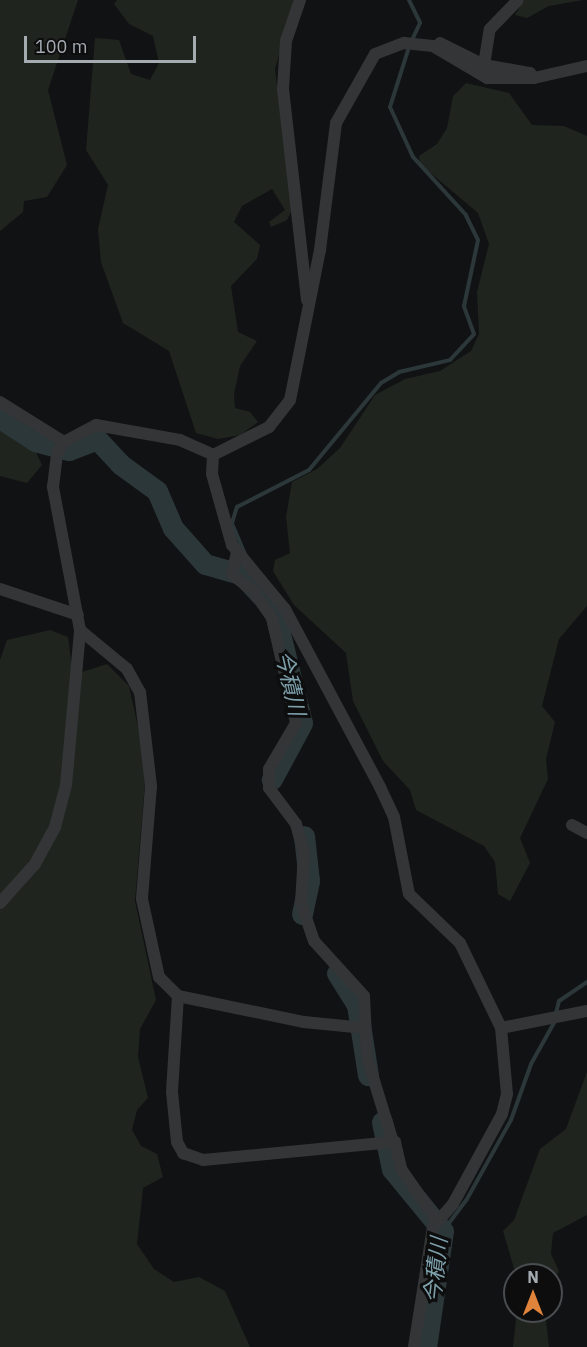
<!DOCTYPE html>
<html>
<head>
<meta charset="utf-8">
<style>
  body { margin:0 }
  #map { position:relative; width:587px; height:1347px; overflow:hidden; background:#111213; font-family:"IBM Plex Sans","Noto Sans JP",sans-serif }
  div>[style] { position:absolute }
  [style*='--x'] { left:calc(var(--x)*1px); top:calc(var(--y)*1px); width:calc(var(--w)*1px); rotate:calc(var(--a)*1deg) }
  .green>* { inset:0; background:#1f251e }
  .stream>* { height:4px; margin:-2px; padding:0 2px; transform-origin:2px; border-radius:2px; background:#2c373a }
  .river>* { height:21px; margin:-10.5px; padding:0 10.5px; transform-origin:10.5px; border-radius:10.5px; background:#2c373a }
  .street>* { height:12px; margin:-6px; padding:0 6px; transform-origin:6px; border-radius:6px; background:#333537 }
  span { translate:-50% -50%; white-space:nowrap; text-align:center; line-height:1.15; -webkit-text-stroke:6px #0d0d0e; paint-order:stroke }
  .water-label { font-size:22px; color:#7da0ab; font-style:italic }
  .north { position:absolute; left:503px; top:1263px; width:60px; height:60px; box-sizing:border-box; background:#0d0d0e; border:2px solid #494d50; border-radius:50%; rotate:0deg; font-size:16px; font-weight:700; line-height:24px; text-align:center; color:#a4acb2 }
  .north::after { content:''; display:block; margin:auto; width:21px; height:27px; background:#e1843b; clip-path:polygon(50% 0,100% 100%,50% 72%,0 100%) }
  .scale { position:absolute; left:24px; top:36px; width:172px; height:27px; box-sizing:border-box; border:3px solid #a4acb2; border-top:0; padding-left:8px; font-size:18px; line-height:21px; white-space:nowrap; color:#a4acb2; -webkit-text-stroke:4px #0d0d0e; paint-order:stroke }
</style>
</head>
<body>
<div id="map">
  <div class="green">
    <div style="clip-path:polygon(0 0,78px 0,48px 90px,67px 165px,47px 197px,24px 201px,23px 212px,0 231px)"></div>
    <div style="clip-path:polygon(117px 0,304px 0,292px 9px,275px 69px,292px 210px,287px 220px,271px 227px,269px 222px,285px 210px,272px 189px,242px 206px,234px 222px,260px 245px,257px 259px,231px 286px,238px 332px,257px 341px,240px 366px,234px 394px,235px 408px,250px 412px,258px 422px,240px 435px,218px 439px,196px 433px,169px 351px,123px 323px,101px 262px,98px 229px,108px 185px,86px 150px,95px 38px,119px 40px,131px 74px,150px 80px,159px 63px,153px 36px,129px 24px,114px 4px)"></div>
    <div style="clip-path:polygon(524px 0,583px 0,549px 6px,527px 18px,515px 15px)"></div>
    <div style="clip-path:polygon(466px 83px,509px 93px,532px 125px,564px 126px,587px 136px,587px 606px,559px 639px,542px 706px,555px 722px,546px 759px,548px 779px,520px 838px,530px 863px,510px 901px,498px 894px,495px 862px,484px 846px,416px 810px,410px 790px,383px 761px,353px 701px,346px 653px,294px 605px,273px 571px,275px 560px,290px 553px,286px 517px,292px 482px,317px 469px,340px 448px,375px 395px,405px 379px,440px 371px,471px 351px,479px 334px,477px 292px,489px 244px,478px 213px,420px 164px,419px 156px,437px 144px,447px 128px,453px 96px)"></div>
    <div style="clip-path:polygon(0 423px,31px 441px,42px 465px,27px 483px,0 476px)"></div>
    <div style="clip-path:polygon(50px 630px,68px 637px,73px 675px,107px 664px,129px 686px,140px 736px,145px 782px,135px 901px,156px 1000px,140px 1029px,138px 1057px,148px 1098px,137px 1110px,132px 1130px,141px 1146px,157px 1154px,163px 1177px,143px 1188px,137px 1244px,154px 1269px,174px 1282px,199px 1277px,225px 1291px,250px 1347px,0 1347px,0 660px,7px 640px)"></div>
    <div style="clip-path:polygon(587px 1072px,587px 1215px,553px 1233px,551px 1254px,559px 1271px,551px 1287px,551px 1275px,516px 1275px,503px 1231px,514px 1220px,540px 1149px,566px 1129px)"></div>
    <div style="clip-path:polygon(517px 1311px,545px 1311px,549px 1347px,513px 1347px)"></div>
  </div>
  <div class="stream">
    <div style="--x:409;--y:0;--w:25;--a:64"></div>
    <div style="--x:420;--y:23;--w:19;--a:115"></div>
    <div style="--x:247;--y:559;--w:39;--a:-113"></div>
    <div style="--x:232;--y:523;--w:17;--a:-73"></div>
    <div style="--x:237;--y:507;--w:81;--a:-27.2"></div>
    <div style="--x:309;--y:470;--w:113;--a:-50.4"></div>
    <div style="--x:381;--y:383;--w:21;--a:-31"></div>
    <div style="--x:399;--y:372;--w:52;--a:-13.2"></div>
    <div style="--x:450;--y:360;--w:35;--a:-47"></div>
    <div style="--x:474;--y:334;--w:30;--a:-110"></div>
    <div style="--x:464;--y:306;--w:67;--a:-78"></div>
    <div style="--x:478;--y:240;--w:28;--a:-116"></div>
    <div style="--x:466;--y:215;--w:79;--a:-132.4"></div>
    <div style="--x:413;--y:157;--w:55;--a:-114.7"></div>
    <div style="--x:390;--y:107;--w:63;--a:-72.4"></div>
    <div style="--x:556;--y:1013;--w:12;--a:-76"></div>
    <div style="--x:559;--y:1001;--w:34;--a:-34"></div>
    <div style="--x:443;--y:1231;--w:40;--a:-53"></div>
    <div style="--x:467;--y:1199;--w:90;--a:-60.9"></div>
    <div style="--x:511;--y:1120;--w:59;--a:-70.3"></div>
    <div style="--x:531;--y:1064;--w:49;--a:-60.8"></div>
  </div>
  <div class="river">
    <div style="--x:0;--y:418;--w:42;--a:33.3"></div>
    <div style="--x:35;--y:441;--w:35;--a:15"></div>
    <div style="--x:69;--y:450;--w:30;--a:-21"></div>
    <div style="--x:97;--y:439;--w:34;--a:47"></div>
    <div style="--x:120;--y:464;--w:46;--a:36.1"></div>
    <div style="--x:157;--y:491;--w:40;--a:66.6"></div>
    <div style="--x:173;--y:528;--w:48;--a:48.4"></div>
    <div style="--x:205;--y:564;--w:37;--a:16"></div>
    <div style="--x:241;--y:574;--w:48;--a:46.7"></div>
    <div style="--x:274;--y:609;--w:117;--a:76.2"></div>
    <div style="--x:302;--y:723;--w:64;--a:118.2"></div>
    <div style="--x:302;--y:914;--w:34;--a:-78"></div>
    <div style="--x:309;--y:881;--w:45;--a:-96.3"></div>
    <div style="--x:337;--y:973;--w:38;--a:58"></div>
    <div style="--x:357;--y:1005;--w:71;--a:81.1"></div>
    <div style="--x:382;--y:1122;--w:48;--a:78"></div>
    <div style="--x:392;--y:1169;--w:80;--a:50.6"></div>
    <div style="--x:443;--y:1231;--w:117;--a:98.3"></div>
  </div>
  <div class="street">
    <div style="--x:300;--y:0;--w:43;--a:108.9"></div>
    <div style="--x:286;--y:41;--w:48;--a:93.6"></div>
    <div style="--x:283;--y:89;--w:213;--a:83.5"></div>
    <div style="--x:440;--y:43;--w:49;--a:26.6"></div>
    <div style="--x:484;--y:65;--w:47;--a:9.9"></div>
    <div style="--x:530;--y:73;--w:6;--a:51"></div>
    <div style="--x:534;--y:78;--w:54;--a:-12.8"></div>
    <div style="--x:484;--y:65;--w:36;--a:-81"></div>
    <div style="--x:490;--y:29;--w:40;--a:-46"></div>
    <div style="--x:0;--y:402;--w:75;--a:32"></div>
    <div style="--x:213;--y:455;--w:19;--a:93"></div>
    <div style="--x:212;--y:474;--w:74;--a:74.3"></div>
    <div style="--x:232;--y:545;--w:83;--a:50.4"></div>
    <div style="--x:285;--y:609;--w:202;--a:61.9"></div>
    <div style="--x:380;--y:787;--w:33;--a:65"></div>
    <div style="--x:394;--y:817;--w:78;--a:79"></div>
    <div style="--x:409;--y:894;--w:71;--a:43.9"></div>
    <div style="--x:460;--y:943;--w:94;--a:64.2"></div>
    <div style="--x:501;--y:1028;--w:66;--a:84.8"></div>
    <div style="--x:507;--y:1094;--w:21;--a:104"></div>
    <div style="--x:502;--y:1114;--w:102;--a:118.6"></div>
    <div style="--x:453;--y:1204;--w:30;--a:131"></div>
    <div style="--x:433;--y:1227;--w:121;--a:99"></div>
    <div style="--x:213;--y:455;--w:63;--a:-26.6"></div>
    <div style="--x:269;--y:427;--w:34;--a:-52"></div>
    <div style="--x:290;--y:400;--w:153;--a:-78.7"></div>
    <div style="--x:320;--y:250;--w:128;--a:-82.8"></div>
    <div style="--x:336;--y:123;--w:79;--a:-60.5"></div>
    <div style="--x:375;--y:54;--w:31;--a:-21"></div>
    <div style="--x:404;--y:43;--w:29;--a:6"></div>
    <div style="--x:433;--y:46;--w:63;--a:30.7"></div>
    <div style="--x:487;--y:78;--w:47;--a:0"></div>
    <div style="--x:237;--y:552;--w:23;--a:103"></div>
    <div style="--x:232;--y:574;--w:28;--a:39"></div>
    <div style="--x:254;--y:592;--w:32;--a:55"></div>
    <div style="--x:272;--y:618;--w:108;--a:77.1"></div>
    <div style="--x:296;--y:723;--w:53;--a:120.4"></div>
    <div style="--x:269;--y:769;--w:19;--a:90"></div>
    <div style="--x:269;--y:788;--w:45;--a:53.1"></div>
    <div style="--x:296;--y:824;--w:30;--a:75"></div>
    <div style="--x:304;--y:853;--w:50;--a:93.4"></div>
    <div style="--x:301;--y:903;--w:40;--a:71.1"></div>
    <div style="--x:314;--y:941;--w:74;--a:47.7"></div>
    <div style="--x:364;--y:996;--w:62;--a:87.2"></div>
    <div style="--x:367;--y:1058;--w:88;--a:72.8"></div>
    <div style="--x:0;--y:589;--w:82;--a:18.4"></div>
    <div style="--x:80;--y:630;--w:61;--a:39.7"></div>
    <div style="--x:127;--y:669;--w:26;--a:61"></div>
    <div style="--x:140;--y:692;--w:95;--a:83.3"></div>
    <div style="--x:151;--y:786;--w:113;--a:94.6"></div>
    <div style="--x:142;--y:899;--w:80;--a:77.7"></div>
    <div style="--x:159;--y:977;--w:27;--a:45"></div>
    <div style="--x:178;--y:996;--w:129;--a:11.7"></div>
    <div style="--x:304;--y:1022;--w:61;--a:5.6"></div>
    <div style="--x:572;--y:825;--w:17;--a:28"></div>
    <div style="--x:0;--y:903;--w:52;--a:-48.1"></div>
    <div style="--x:35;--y:864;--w:42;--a:-61.6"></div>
    <div style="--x:55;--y:827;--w:43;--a:-75.3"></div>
    <div style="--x:66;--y:785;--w:156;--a:-84.8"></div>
    <div style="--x:80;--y:630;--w:146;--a:-100.7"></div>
    <div style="--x:53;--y:487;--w:34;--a:-83"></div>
    <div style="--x:57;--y:453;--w:13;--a:-58"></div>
    <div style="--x:64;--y:442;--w:36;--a:-28"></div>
    <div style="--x:96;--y:425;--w:85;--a:10.1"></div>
    <div style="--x:180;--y:440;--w:36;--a:24"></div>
    <div style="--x:178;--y:996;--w:96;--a:93.6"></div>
    <div style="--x:172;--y:1092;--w:50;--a:84.3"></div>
    <div style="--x:177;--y:1142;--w:13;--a:61"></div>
    <div style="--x:183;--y:1153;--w:21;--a:19"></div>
    <div style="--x:203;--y:1160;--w:193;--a:-5.4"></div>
    <div style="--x:395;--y:1142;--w:28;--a:77"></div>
    <div style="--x:401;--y:1169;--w:65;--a:55.1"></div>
    <div style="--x:501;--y:1028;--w:88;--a:-11.2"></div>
  </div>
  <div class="water-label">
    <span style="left:291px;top:683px;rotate:77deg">今積川</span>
    <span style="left:435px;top:1270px;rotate:-84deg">今積川</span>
  </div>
  <div class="north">N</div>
  <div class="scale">100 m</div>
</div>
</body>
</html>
